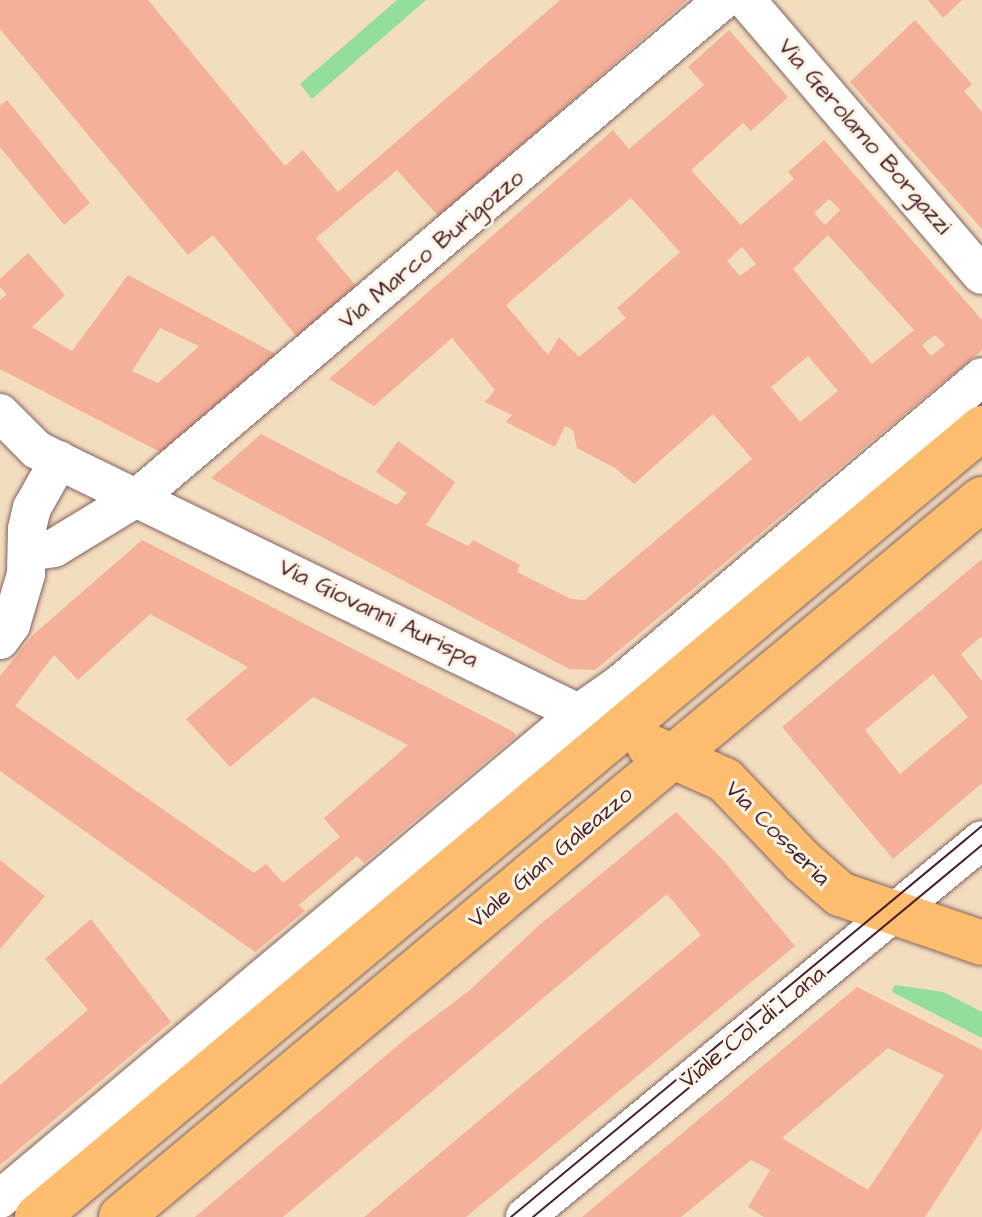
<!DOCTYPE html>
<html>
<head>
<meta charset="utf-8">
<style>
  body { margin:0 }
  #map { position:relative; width:982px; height:1217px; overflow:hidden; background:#f3ddbf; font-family:"Architects Daughter",sans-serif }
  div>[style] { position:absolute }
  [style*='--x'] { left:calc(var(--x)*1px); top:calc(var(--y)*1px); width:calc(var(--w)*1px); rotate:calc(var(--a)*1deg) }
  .green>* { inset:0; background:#92de9a }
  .building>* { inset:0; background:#f5b099 }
  .roads { filter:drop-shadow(0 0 2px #85625f) drop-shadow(0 0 2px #85625f) }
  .minor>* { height:38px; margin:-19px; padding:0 19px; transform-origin:19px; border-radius:19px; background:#fff }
  .major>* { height:44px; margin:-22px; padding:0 22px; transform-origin:22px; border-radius:22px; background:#fcbd6f }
  .tram>* { height:2px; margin:-1px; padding:0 1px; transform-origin:1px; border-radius:1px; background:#4a1f2b }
  span { translate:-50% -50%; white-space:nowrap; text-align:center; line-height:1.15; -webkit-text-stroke:6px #fcf5e5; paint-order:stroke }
  .street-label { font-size:24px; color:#4a1f2b }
</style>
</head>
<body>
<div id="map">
  <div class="green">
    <div style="clip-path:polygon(397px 0,426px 0,312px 99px,300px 84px)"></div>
    <div style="clip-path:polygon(895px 985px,943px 992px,982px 1012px,982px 1038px,894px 993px,892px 991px)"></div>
  </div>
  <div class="building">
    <div style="clip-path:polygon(0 0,148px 0,285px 166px,303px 150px,338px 192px,560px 0,687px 0,439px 217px,397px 170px,316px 238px,356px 286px,297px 337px,213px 235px,188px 255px,0 29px)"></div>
    <div style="clip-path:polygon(928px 0,962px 0,943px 18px)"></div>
    <div style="clip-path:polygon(915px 20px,972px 84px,964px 91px,982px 112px,982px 229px,850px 82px)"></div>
    <div style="clip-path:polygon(evenodd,729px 30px,788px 97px,751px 131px,743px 123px,691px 170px,741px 225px,794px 179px,788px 172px,824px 140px,982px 320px,982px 350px,595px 670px,569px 669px,211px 478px,261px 434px,397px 505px,407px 493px,376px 472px,398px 441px,455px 482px,426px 525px,468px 546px,473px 540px,520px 565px,517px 572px,571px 599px,585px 600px,752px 459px,713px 414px,634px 484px,615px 468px,577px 448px,573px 430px,565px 426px,555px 447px,506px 422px,512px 415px,485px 402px,495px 390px,452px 338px,374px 406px,329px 379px,613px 130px,629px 149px,704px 85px,688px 67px,729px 30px,631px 198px,680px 252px,617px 308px,626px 318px,579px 357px,559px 337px,548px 355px,506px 305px,631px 198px,729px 30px,829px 199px,840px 210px,825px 225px,814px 213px,829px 199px,729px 30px,828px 235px,914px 330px,872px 364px,793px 269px,828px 235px,729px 30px,742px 247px,756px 264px,740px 276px,727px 261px,742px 247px,729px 30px,935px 335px,945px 345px,931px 356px,922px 345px,935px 335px,729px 30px,808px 356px,838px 391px,800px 422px,771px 387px,808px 356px)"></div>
    <div style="clip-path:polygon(7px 100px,90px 203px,64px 225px,0 147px,0 106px)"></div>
    <div style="clip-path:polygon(evenodd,28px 253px,65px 295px,32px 327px,72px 351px,128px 275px,276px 354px,164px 454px,0 369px,0 300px,7px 294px,0 287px,0 279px,28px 253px,160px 328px,199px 346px,158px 383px,132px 371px,160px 328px)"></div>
    <div style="clip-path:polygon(evenodd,142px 540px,514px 732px,516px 736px,364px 863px,357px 856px,350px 862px,299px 905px,305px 911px,255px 952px,0 771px,0 676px,34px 634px,142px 540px,150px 614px,248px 667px,186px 719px,230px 767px,313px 697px,408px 745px,324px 818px,340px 837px,283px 883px,266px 864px,254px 873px,15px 706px,54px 655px,78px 680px,150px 614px)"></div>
    <div style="clip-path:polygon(evenodd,982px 559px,982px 636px,961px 654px,982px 681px,982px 783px,893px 859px,782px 727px,982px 559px,933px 674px,968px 717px,900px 774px,865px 730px,933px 674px)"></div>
    <div style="clip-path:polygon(676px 812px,723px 860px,795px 946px,466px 1217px,364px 1217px,701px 935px,667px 894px,283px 1217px,195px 1217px,409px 1036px,470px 990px,537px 927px)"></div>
    <div style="clip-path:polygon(0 860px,45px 896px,0 949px)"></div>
    <div style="clip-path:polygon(91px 919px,171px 1022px,0 1165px,0 1085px,88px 1010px,45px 959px)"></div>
    <div style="clip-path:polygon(evenodd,857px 987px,982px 1050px,982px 1129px,925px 1217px,764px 1217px,748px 1207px,770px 1170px,751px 1160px,681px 1217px,582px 1217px,857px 987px,888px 1048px,944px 1075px,868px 1190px,782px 1138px,888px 1048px)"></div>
  </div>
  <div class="roads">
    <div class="minor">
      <div style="--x:746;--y:0;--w:362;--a:49.4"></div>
      <div style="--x:0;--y:413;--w:52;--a:45"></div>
      <div style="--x:37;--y:450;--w:627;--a:25.91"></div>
      <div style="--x:27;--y:552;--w:27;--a:-8"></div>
      <div style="--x:54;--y:548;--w:98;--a:-31.3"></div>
      <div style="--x:138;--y:497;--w:768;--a:-40.35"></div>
      <div style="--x:0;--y:640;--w:19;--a:-54"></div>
      <div style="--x:11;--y:625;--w:53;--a:-73.6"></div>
      <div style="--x:26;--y:574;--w:45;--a:-88.7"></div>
      <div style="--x:27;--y:529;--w:22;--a:-77"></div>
      <div style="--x:32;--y:508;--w:55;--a:-60.6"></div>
      <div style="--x:0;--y:1199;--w:757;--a:-40.02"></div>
      <div style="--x:580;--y:712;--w:47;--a:-34.7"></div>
      <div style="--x:619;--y:685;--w:476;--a:-40.3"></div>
      <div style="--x:525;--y:1217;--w:592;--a:-39.52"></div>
    </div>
    <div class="major">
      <div style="--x:649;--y:746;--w:83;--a:24.1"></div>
      <div style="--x:725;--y:780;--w:113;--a:46.4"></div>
      <div style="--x:803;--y:862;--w:49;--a:40.9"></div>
      <div style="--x:840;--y:894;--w:150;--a:19"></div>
      <div style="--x:37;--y:1217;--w:1231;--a:-39.86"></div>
      <div style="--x:121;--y:1217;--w:1121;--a:-39.83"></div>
    </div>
  </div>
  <div class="tram">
    <div style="--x:511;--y:1217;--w:612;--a:-39.7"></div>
    <div style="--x:533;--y:1217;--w:583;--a:-39.64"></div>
  </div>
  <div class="street-label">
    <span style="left:864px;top:137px;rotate:49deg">Via Gerolamo Borgazzi</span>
    <span style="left:432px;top:250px;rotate:-40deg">Via Marco Burigozzo</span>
    <span style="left:378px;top:614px;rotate:26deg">Via Giovanni Aurispa</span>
    <span style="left:777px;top:834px;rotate:45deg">Via Cosseria</span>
    <span style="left:551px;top:858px;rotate:-40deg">Viale Gian Galeazzo</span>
    <span style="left:753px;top:1028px;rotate:-39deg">Viale Col di Lana</span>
  </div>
</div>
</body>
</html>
